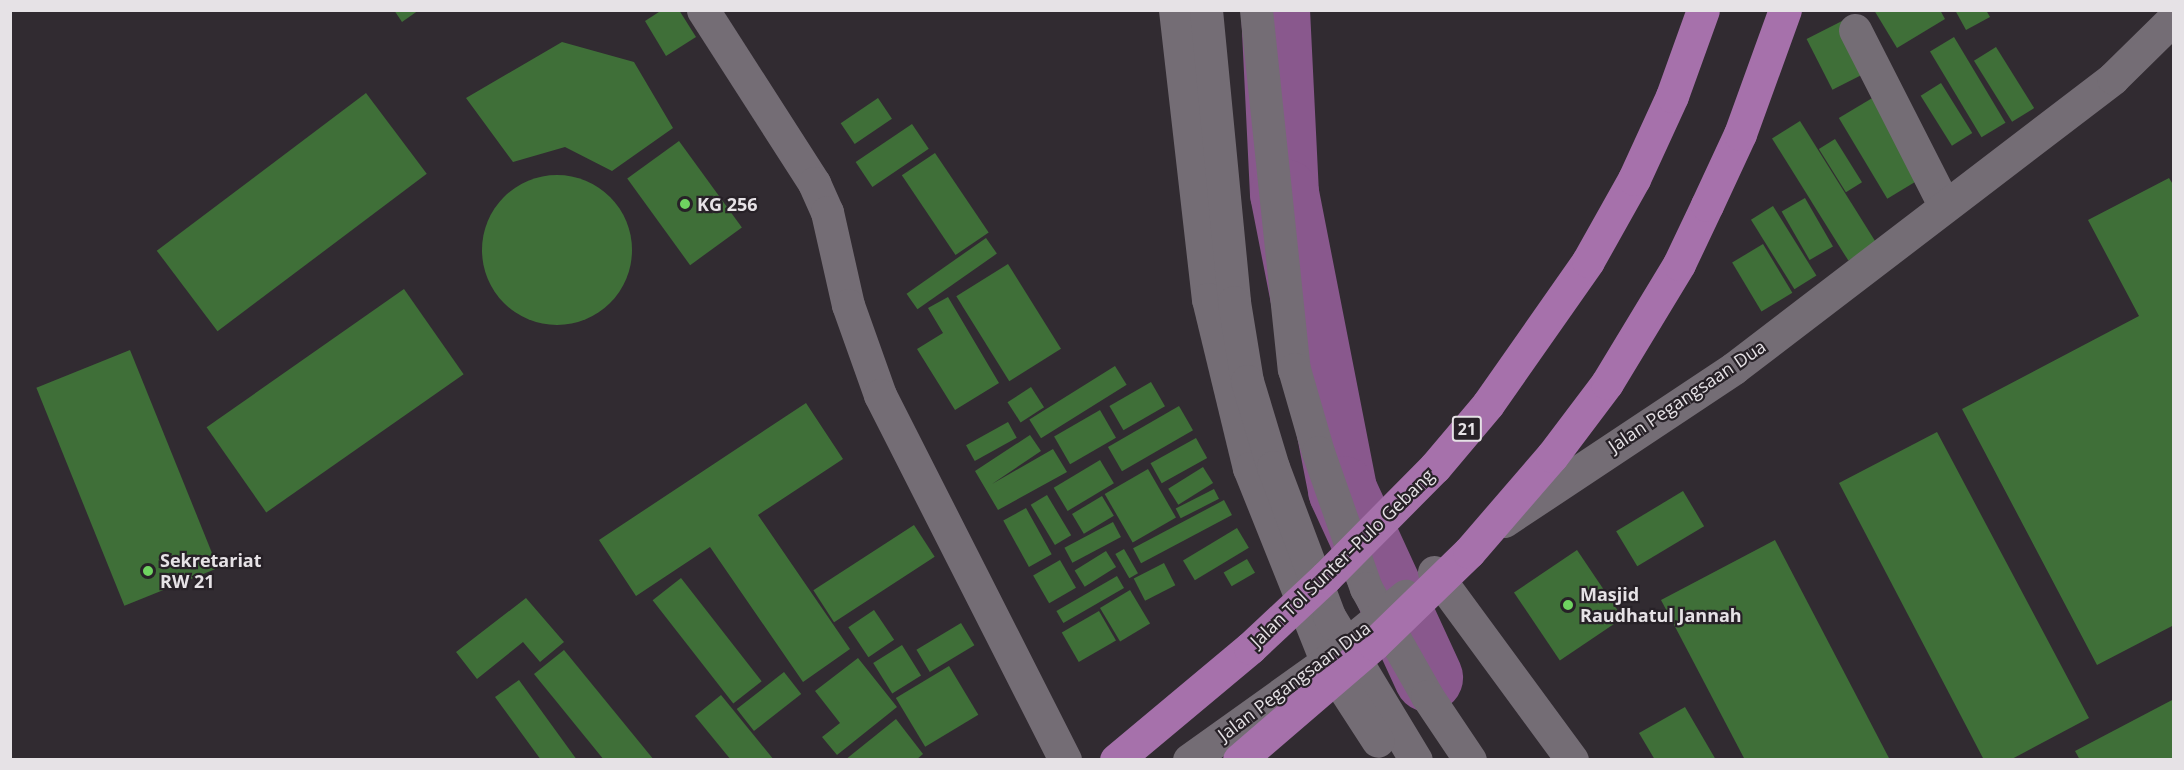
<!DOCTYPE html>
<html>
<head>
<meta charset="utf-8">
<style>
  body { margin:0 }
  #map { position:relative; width:2184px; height:770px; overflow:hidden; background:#312b31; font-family:"Open Sans",sans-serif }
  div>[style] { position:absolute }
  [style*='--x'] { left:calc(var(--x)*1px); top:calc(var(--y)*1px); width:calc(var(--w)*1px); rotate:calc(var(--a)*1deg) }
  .river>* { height:69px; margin:-34.5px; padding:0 34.5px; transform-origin:34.5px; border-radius:34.5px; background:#89588d }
  .building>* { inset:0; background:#3f6f38; transform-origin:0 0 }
  .round { border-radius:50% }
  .minor>* { height:33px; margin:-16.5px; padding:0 16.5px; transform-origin:16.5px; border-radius:16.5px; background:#746d75 }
  .tertiary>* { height:33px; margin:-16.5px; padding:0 16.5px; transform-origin:16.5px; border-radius:16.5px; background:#746d75 }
  .secondary>* { height:33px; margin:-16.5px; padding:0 16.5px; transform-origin:16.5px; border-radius:16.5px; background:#746d75 }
  .motorway>* { height:33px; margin:-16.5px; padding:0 16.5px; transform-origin:16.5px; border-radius:16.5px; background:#a671ab }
  .dots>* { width:16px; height:16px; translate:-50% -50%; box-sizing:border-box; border:3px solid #272127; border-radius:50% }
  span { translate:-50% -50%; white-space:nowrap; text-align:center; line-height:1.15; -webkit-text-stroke:4.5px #272127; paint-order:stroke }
  .shield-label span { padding:2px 4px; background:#272127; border:2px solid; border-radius:4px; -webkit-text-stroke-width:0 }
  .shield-label { font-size:16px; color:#e6e2e6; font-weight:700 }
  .poi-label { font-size:18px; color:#e6e2e6; font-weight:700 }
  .left { translate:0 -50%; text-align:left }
  .street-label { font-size:18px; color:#e6e2e6 }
  .frame { position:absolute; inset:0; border:12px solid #e6e2e6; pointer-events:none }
</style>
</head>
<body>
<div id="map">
  <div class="river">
    <div style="--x:1275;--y:10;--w:183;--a:87.2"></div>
    <div style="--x:1284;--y:193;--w:303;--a:78.9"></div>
    <div style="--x:1342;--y:490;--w:206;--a:65.3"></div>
  </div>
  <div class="building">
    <div style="clip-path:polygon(394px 10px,419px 10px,402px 22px)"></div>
    <div style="clip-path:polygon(662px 10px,679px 10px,696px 37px,666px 56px,645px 21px)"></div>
    <div style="clip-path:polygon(1874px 10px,1940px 10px,1945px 19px,1897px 48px)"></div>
    <div style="clip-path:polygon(1955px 10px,1986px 10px,1990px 17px,1966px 30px)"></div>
    <div style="left:1844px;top:20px;width:57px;height:42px;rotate:63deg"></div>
    <div style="left:1954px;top:37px;width:100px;height:28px;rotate:59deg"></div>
    <div style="clip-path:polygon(562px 42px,634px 62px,673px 128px,612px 171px,565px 147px,513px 162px,466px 98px)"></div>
    <div style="left:1996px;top:47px;width:72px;height:26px;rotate:58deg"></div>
    <div style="left:1941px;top:83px;width:59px;height:24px;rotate:58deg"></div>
    <div style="left:366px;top:93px;width:101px;height:262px;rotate:53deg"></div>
    <div style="left:1874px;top:97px;width:94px;height:41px;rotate:59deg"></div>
    <div style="left:878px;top:98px;width:25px;height:45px;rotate:56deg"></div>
    <div style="left:1800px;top:121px;width:144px;height:33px;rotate:58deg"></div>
    <div style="left:912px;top:124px;width:30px;height:68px;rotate:56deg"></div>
    <div style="left:1835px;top:139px;width:51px;height:19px;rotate:58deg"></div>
    <div style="left:679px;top:141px;width:107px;height:64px;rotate:54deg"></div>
    <div style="left:935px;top:153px;width:96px;height:40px;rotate:56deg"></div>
    <div class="round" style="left:482px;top:175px;width:150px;height:150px"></div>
    <div style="clip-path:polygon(2169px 178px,2174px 186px,2174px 625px,2097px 665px,1962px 409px,2139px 316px,2088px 220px)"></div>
    <div style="left:1805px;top:198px;width:56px;height:27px;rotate:60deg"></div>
    <div style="left:1773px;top:206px;width:82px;height:26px;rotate:58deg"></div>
    <div style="left:986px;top:238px;width:19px;height:97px;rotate:55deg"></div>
    <div style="left:1763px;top:244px;width:57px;height:36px;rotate:59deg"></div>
    <div style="left:1008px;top:264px;width:100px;height:61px;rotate:58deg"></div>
    <div style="left:404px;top:289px;width:104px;height:241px;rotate:55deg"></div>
    <div style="clip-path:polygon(948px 297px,999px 383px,955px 410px,917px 349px,943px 333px,928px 308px)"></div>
    <div style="left:130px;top:350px;width:235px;height:101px;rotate:68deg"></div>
    <div style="left:1115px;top:366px;width:22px;height:101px;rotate:58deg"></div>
    <div style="left:1151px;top:382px;width:28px;height:48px;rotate:60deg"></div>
    <div style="left:1031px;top:387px;width:24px;height:28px;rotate:57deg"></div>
    <div style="clip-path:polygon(806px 403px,843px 459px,758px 515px,850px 649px,803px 682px,710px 547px,636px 596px,599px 540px)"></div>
    <div style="left:1179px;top:406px;width:28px;height:82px;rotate:60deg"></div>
    <div style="left:1100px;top:410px;width:32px;height:53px;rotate:60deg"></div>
    <div style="left:1008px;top:422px;width:18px;height:48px;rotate:61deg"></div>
    <div style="clip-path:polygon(1937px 432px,2089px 718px,2010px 760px,1984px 760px,1839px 483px)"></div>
    <div style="clip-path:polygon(1030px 435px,1041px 451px,992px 484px,1053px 449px,1067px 472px,998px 510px,975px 471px)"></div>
    <div style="left:1196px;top:438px;width:23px;height:52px;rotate:61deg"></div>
    <div style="left:1100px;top:460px;width:27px;height:54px;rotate:59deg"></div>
    <div style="left:1203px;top:467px;width:19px;height:41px;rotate:58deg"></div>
    <div style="left:1148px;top:469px;width:56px;height:50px;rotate:60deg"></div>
    <div style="left:1214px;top:489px;width:11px;height:43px;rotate:63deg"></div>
    <div style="left:1683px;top:491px;width:41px;height:78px;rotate:59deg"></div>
    <div style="left:1047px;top:495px;width:47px;height:19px;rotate:59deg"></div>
    <div style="left:1102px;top:496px;width:23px;height:35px;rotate:59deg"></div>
    <div style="left:1224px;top:500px;width:17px;height:103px;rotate:62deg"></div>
    <div style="left:1026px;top:508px;width:53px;height:26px;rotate:61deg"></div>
    <div style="left:1113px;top:522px;width:17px;height:55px;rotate:62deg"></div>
    <div style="left:914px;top:525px;width:38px;height:120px;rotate:57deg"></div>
    <div style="left:1237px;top:528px;width:23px;height:63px;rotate:59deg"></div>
    <div style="clip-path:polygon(1775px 540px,1890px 760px,1745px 760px,1661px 600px)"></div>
    <div style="left:1124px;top:549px;width:28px;height:10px;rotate:60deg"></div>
    <div style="left:1577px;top:550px;width:82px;height:76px;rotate:56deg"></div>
    <div style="left:1106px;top:551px;width:19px;height:37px;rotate:58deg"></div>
    <div style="left:1247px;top:559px;width:16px;height:27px;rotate:60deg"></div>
    <div style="left:1060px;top:560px;width:32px;height:31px;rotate:60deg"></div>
    <div style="left:1164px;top:563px;width:25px;height:34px;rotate:63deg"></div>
    <div style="left:1117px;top:576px;width:14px;height:70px;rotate:60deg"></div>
    <div style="left:681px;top:578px;width:131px;height:36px;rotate:52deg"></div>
    <div style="left:1130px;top:590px;width:39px;height:35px;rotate:59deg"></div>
    <div style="clip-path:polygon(526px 598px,564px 642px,540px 662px,523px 642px,477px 679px,456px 652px)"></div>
    <div style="left:874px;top:610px;width:36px;height:31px;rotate:56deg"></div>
    <div style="left:1099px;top:611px;width:34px;height:43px;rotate:60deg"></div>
    <div style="left:961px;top:623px;width:26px;height:52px;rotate:59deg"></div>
    <div style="left:902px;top:645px;width:36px;height:34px;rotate:58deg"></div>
    <div style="clip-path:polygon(564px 650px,654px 760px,604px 760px,534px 674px)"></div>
    <div style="clip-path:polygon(858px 658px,897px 707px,837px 755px,822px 737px,840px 723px,815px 691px)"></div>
    <div style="left:949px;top:666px;width:57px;height:62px;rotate:59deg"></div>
    <div style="left:784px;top:672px;width:28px;height:60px;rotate:52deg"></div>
    <div style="clip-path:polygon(519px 680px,577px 760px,541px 760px,495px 697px)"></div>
    <div style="clip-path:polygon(721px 695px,774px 760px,731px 760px,695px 716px)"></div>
    <div style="clip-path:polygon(2174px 699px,2174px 760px,2080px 760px,2075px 751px)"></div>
    <div style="clip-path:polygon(1685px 707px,1716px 760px,1655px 760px,1639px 733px)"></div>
    <div style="clip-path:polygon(896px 719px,923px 754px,916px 760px,845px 760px)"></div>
  </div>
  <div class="minor">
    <div style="--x:703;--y:10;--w:206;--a:57.3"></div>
    <div style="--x:814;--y:183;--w:32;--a:66"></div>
    <div style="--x:827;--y:212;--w:95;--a:77.3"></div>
    <div style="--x:848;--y:305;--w:96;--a:70.4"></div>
    <div style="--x:880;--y:395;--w:409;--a:63.1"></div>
    <div style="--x:1855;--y:30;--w:196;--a:63"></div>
    <div style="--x:1434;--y:572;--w:233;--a:53.7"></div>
  </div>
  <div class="tertiary">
    <div style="--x:1175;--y:10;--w:291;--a:83.5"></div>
    <div style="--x:1208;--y:299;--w:174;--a:76.4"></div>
    <div style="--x:1249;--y:468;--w:208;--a:68.2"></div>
  </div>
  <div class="secondary">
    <div style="--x:1206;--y:10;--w:293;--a:84.5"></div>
    <div style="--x:1234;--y:302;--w:80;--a:80.7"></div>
    <div style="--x:1247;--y:381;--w:90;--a:73.2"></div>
    <div style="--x:1273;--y:467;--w:159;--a:69.4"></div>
    <div style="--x:1329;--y:616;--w:168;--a:58.9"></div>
    <div style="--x:1256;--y:10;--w:361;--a:84"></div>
    <div style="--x:1294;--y:369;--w:86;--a:73.9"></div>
    <div style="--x:1318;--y:452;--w:144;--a:70.6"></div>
    <div style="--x:1366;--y:588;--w:124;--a:60.5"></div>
    <div style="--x:1427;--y:696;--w:77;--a:56.1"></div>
    <div style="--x:1504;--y:521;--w:276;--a:-33.6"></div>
    <div style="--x:1734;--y:368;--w:477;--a:-37.4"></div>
    <div style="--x:2113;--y:78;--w:86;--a:-44.5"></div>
    <div style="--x:1326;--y:661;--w:95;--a:57"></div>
    <div style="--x:1189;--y:760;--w:160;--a:-35.6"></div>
    <div style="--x:1319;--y:667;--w:112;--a:-39.5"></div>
  </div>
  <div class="motorway">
    <div style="--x:1116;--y:760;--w:175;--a:-39.9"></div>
    <div style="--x:1250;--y:648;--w:104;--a:-43.1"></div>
    <div style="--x:1326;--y:577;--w:155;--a:-45.3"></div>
    <div style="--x:1435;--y:467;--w:82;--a:-49.9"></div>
    <div style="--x:1488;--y:404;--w:174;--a:-55"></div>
    <div style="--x:1588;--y:261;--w:94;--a:-60.7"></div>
    <div style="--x:1634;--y:179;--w:91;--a:-65.4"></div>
    <div style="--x:1672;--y:96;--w:91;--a:-70.2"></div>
    <div style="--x:1239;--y:760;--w:178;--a:-40.7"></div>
    <div style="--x:1374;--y:644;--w:132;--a:-44.1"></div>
    <div style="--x:1469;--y:552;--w:127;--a:-49.2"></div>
    <div style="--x:1552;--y:456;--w:91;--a:-53"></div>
    <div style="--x:1607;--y:383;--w:139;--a:-58.8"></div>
    <div style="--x:1679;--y:264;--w:65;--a:-64.6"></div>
    <div style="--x:1707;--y:205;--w:78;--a:-65.1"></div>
    <div style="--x:1740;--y:134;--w:132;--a:-70.1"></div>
  </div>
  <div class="dots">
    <div style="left:685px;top:204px;background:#6fd360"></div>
    <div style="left:148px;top:571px;background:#6fd360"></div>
    <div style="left:1568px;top:605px;background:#6fd360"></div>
  </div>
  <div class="shield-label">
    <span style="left:1467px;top:429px">21</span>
  </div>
  <div class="poi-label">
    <span class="left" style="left:697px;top:204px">KG 256</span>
    <span class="left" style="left:160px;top:571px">Sekretariat<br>RW 21</span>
    <span class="left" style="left:1580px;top:605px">Masjid<br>Raudhatul Jannah</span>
  </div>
  <div class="street-label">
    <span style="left:1687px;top:396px;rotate:-34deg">Jalan Pegangsaan Dua</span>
    <span style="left:1342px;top:558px;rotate:-44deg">Jalan Tol Sunter–Pulo Gebang</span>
    <span style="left:1294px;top:681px;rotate:-37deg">Jalan Pegangsaan Dua</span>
  </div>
  <div class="frame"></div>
</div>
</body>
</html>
